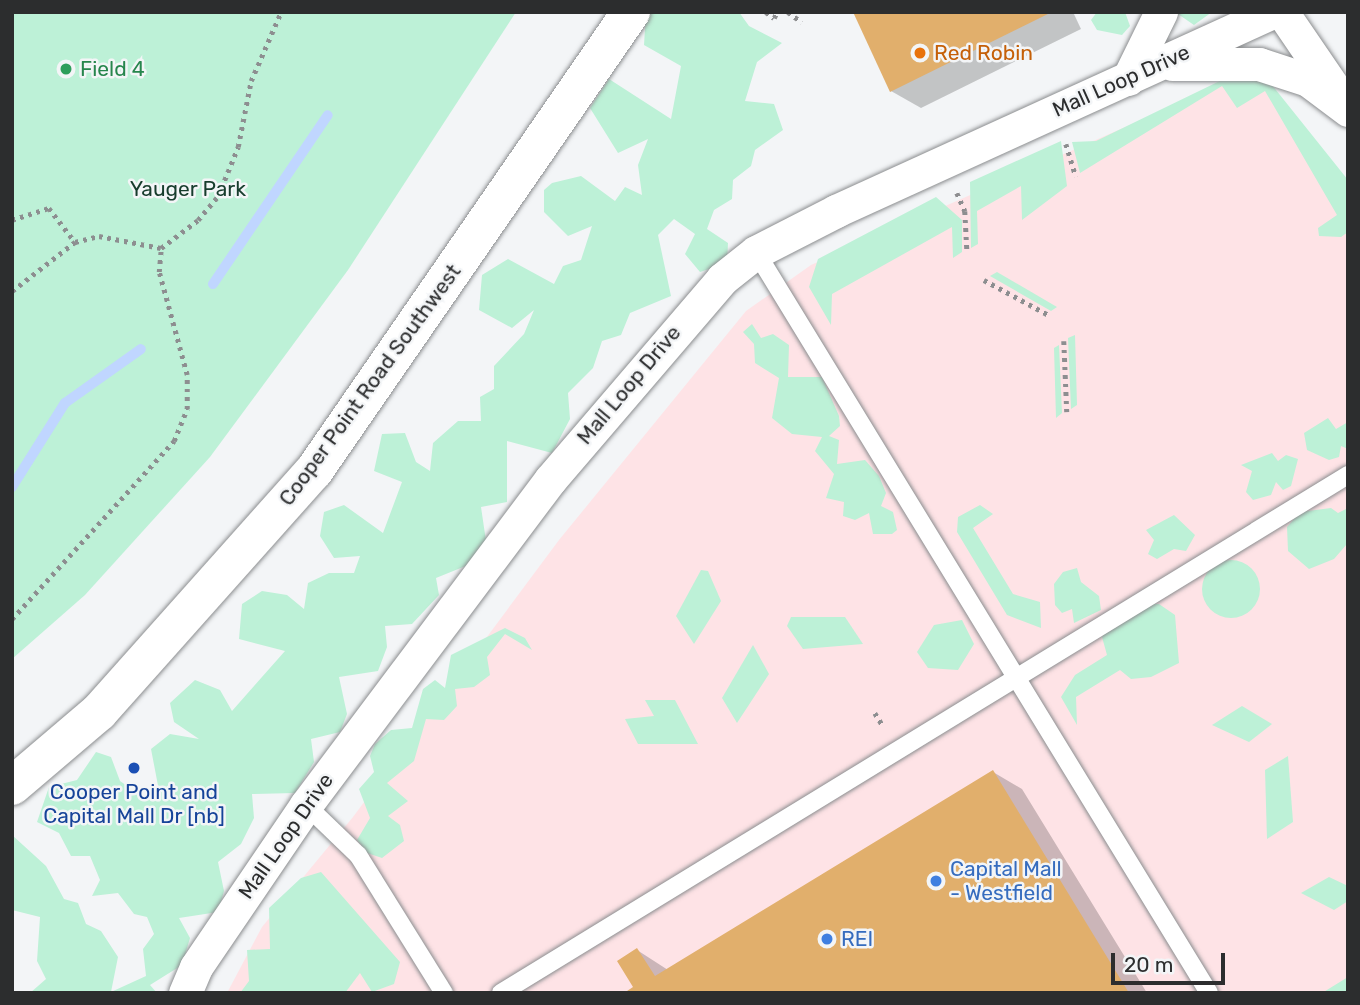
<!DOCTYPE html>
<html>
<head>
<meta charset="utf-8">
<style>
  body { margin:0 }
  #map { position:relative; width:1360px; height:1005px; overflow:hidden; background:#f3f5f7; font-family:Rubik,sans-serif }
  div>[style] { position:absolute }
  [style*='--x'] { left:calc(var(--x)*1px); top:calc(var(--y)*1px); width:calc(var(--w)*1px); rotate:calc(var(--a)*1deg) }
  .commercial>* { inset:0; background:#fee3e6 }
  .green>* { inset:0; background:#bdf1d7 }
  .round { border-radius:50% }
  .shadow>* { inset:0; background:#0003 }
  .stream>* { height:10px; margin:-5px; padding:0 5px; transform-origin:5px; border-radius:5px; background:#c0d6ff }
  .building>* { inset:0; background:#e1af6c }
  .path>* { height:4.5px; margin-top:-2.25px; transform-origin:0; background:repeating-linear-gradient(90deg,#8d8e90 0 3.5px,transparent 0 8.5px) }
  .roads { filter:drop-shadow(0 0 2px #8b8d8f) drop-shadow(0 0 2px #8b8d8f) }
  .service>* { height:18px; margin:-9px; padding:0 9px; transform-origin:9px; border-radius:9px; background:#fff }
  .minor>* { height:33px; margin:-16.5px; padding:0 16.5px; transform-origin:16.5px; border-radius:16.5px; background:#fff }
  .secondary>* { height:38px; margin:-19px; padding:0 19px; transform-origin:19px; border-radius:19px; background:#fff }
  .dots>* { width:19px; height:19px; translate:-50% -50%; box-sizing:border-box; border:4px solid #f3f5f7; border-radius:50% }
  span { translate:-50% -50%; white-space:nowrap; text-align:center; line-height:1.15; -webkit-text-stroke:5px #f3f5f7; paint-order:stroke }
  .food-label { font-size:21px; color:#c56008 }
  .left { translate:0 -50%; text-align:left }
  .leisure-label { font-size:21px; color:#27864d }
  .street-label { font-size:21px; color:#2c2d2e }
  .park-label { font-size:21px; color:#173d2d }
  .transit-label { font-size:21px; color:#164399 }
  .shop-label { font-size:21px; color:#366cbe }
  .frame { position:absolute; inset:0; border:14px solid #2c2d2e; pointer-events:none }
  .scale { position:absolute; left:1111px; top:953px; width:114px; height:32px; box-sizing:border-box; border:4px solid #2c2d2e; border-top:0; padding-left:9px; font-size:21px; line-height:24px; white-space:nowrap; color:#2c2d2e; -webkit-text-stroke:5px #f3f5f7; paint-order:stroke }
</style>
</head>
<body>
<div id="map">
  <div class="commercial">
    <div style="clip-path:polygon(1255px 70px,1348px 189px,1348px 993px,227px 993px,262px 927px,353px 817px,559px 540px,746px 311px,811px 265px)"></div>
  </div>
  <div class="green">
    <div style="clip-path:polygon(12px 12px,516px 12px,348px 270px,210px 457px,85px 595px,12px 659px)"></div>
    <div style="clip-path:polygon(646px 12px,739px 12px,749px 26px,782px 43px,757px 62px,745px 101px,774px 104px,783px 130px,755px 150px,751px 166px,733px 180px,732px 199px,714px 210px,707px 229px,728px 243px,727px 263px,700px 272px,685px 254px,695px 234px,674px 219px,658px 235px,671px 296px,630px 313px,621px 335px,602px 341px,593px 368px,568px 393px,570px 419px,552px 453px,507px 441px,507px 502px,481px 507px,486px 541px,473px 563px,436px 578px,439px 595px,412px 624px,385px 626px,387px 647px,378px 671px,339px 677px,347px 714px,340px 732px,311px 739px,314px 762px,295px 793px,252px 794px,254px 818px,241px 844px,218px 862px,224px 891px,218px 912px,179px 918px,190px 938px,182px 965px,150px 985px,157px 993px,30px 993px,46px 979px,37px 961px,40px 917px,12px 910px,12px 835px,46px 866px,64px 899px,78px 903px,86px 924px,101px 931px,118px 957px,111px 992px,146px 976px,143px 949px,154px 934px,147px 917px,134px 914px,118px 893px,92px 896px,100px 880px,90px 856px,71px 856px,59px 833px,37px 822px,49px 787px,77px 780px,96px 752px,111px 757px,120px 781px,140px 795px,160px 796px,151px 749px,170px 734px,199px 739px,174px 722px,170px 703px,195px 680px,220px 690px,232px 711px,285px 651px,239px 639px,242px 604px,262px 591px,287px 595px,304px 609px,308px 583px,329px 573px,354px 573px,360px 556px,334px 558px,320px 536px,324px 512px,344px 505px,383px 533px,402px 482px,374px 471px,382px 434px,405px 433px,416px 462px,430px 471px,433px 443px,458px 421px,481px 421px,480px 397px,494px 389px,494px 366px,524px 334px,534px 310px,512px 328px,479px 310px,482px 275px,508px 259px,554px 284px,563px 266px,581px 260px,592px 226px,568px 236px,544px 212px,544px 190px,552px 183px,581px 176px,615px 201px,625px 187px,642px 195px,638px 165px,648px 139px,618px 153px,590px 108px,609px 79px,671px 119px,681px 66px,644px 45px)"></div>
    <div style="clip-path:polygon(1097px 12px,1125px 12px,1130px 26px,1122px 35px,1097px 30px,1091px 20px)"></div>
    <div style="clip-path:polygon(1175px 12px,1212px 12px,1194px 25px)"></div>
    <div style="clip-path:polygon(1264px 75px,1348px 180px,1348px 232px,1341px 237px,1319px 236px,1318px 228px,1337px 215px,1265px 91px,1237px 108px,1222px 86px,1080px 173px,1072px 142px,1096px 141px,1230px 76px)"></div>
    <div style="clip-path:polygon(1061px 141px,1067px 186px,1022px 220px,1021px 186px,977px 211px,978px 244px,971px 248px,970px 182px)"></div>
    <div style="clip-path:polygon(936px 197px,962px 220px,962px 252px,953px 258px,952px 227px,832px 294px,831px 325px,809px 287px,818px 259px)"></div>
    <div style="clip-path:polygon(997px 272px,1057px 307px,1051px 311px,990px 276px)"></div>
    <div style="clip-path:polygon(752px 324px,761px 338px,773px 334px,789px 345px,788px 377px,822px 377px,839px 416px,840px 426px,829px 436px,839px 440px,837px 464px,865px 460px,879px 476px,886px 493px,881px 506px,893px 512px,897px 530px,892px 534px,873px 534px,869px 513px,855px 520px,843px 516px,844px 502px,826px 498px,834px 474px,815px 451px,822px 437px,792px 434px,772px 418px,779px 378px,755px 363px,754px 344px,743px 332px)"></div>
    <div style="clip-path:polygon(1075px 335px,1077px 405px,1071px 409px,1068px 338px)"></div>
    <div style="clip-path:polygon(1059px 345px,1062px 413px,1056px 418px,1054px 348px)"></div>
    <div style="clip-path:polygon(1328px 418px,1336px 429px,1348px 422px,1348px 449px,1341px 446px,1339px 457px,1329px 460px,1307px 450px,1304px 433px)"></div>
    <div style="clip-path:polygon(1272px 453px,1278px 461px,1286px 455px,1298px 459px,1291px 486px,1283px 490px,1276px 482px,1271px 495px,1253px 500px,1246px 492px,1252px 471px,1241px 465px)"></div>
    <div style="clip-path:polygon(980px 505px,993px 514px,973px 528px,1013px 594px,1040px 602px,1041px 628px,1007px 615px,957px 532px,958px 517px)"></div>
    <div style="clip-path:polygon(1331px 508px,1338px 513px,1348px 508px,1347px 544px,1334px 559px,1309px 569px,1288px 551px,1287px 527px,1300px 512px)"></div>
    <div style="clip-path:polygon(1174px 515px,1195px 535px,1186px 551px,1174px 549px,1157px 559px,1148px 554px,1154px 540px,1146px 530px)"></div>
    <div class="round" style="left:1202px;top:560px;width:58px;height:58px"></div>
    <div style="clip-path:polygon(1077px 568px,1081px 582px,1099px 596px,1101px 610px,1074px 623px,1072px 609px,1062px 613px,1055px 605px,1054px 584px,1063px 572px)"></div>
    <div style="clip-path:polygon(701px 570px,708px 571px,721px 601px,694px 644px,676px 616px)"></div>
    <div style="clip-path:polygon(1126px 604px,1159px 604px,1175px 615px,1179px 663px,1151px 677px,1131px 679px,1120px 670px,1076px 697px,1077px 725px,1061px 697px,1075px 675px,1107px 655px,1102px 637px)"></div>
    <div style="clip-path:polygon(791px 617px,845px 617px,863px 644px,803px 649px,787px 626px)"></div>
    <div style="clip-path:polygon(962px 620px,974px 644px,958px 670px,928px 668px,917px 652px,934px 625px)"></div>
    <div style="clip-path:polygon(505px 628px,525px 638px,532px 650px,505px 634px,487px 657px,490px 675px,474px 687px,455px 689px,457px 706px,444px 720px,426px 719px,414px 761px,387px 783px,408px 801px,388px 816px,400px 825px,404px 841px,382px 858px,367px 853px,357px 840px,370px 818px,359px 789px,374px 772px,370px 756px,375px 744px,391px 730px,412px 728px,423px 689px,435px 680px,445px 688px,451px 655px)"></div>
    <div style="clip-path:polygon(753px 645px,769px 674px,737px 723px,722px 698px)"></div>
    <div style="clip-path:polygon(645px 700px,675px 700px,698px 744px,638px 744px,625px 719px,654px 716px)"></div>
    <div style="clip-path:polygon(1242px 706px,1272px 724px,1249px 742px,1212px 725px)"></div>
    <div style="clip-path:polygon(1288px 756px,1293px 822px,1267px 839px,1265px 770px)"></div>
    <div style="clip-path:polygon(321px 872px,400px 962px,394px 984px,372px 992px,360px 973px,345px 993px,240px 993px,249px 981px,247px 950px,270px 949px,269px 908px,301px 878px)"></div>
    <div style="clip-path:polygon(1329px 877px,1348px 886px,1348px 901px,1334px 910px,1301px 893px)"></div>
    <div style="clip-path:polygon(1348px 977px,1348px 993px,1322px 993px)"></div>
  </div>
  <div class="shadow">
    <div style="clip-path:polygon(857px 12px,1073px 12px,1081px 29px,921px 108px,891px 91px)"></div>
    <div style="clip-path:polygon(993px 772px,1022px 789px,1147px 993px,627px 993px,636px 988px,637px 950px,668px 970px)"></div>
  </div>
  <div class="stream">
    <div style="--x:213;--y:284;--w:204;--a:-55.8"></div>
    <div style="--x:12;--y:487;--w:99;--a:-57.8"></div>
    <div style="--x:65;--y:403;--w:93;--a:-35.4"></div>
  </div>
  <div class="building">
    <div style="clip-path:polygon(853px 12px,1052px 12px,890px 92px)"></div>
    <div style="clip-path:polygon(993px 770px,1129px 993px,624px 993px,633px 987px,617px 961px,637px 948px,655px 976px)"></div>
  </div>
  <div class="path">
    <div style="--x:744;--y:12;--w:2;--a:0"></div>
    <div style="--x:766;--y:12;--w:10;--a:37"></div>
    <div style="--x:774;--y:18;--w:7;--a:-63"></div>
    <div style="--x:788;--y:12;--w:17;--a:36"></div>
    <div style="--x:1066;--y:144;--w:34;--a:73"></div>
    <div style="--x:957;--y:193;--w:20;--a:66"></div>
    <div style="--x:965;--y:211;--w:39;--a:87"></div>
    <div style="--x:12;--y:220;--w:39;--a:-18"></div>
    <div style="--x:49;--y:208;--w:43;--a:52.6"></div>
    <div style="--x:984;--y:280;--w:72;--a:28.4"></div>
    <div style="--x:12;--y:291;--w:80;--a:-37.9"></div>
    <div style="--x:75;--y:242;--w:25;--a:-14"></div>
    <div style="--x:99;--y:236;--w:63;--a:11"></div>
    <div style="--x:161;--y:248;--w:46;--a:-37.1"></div>
    <div style="--x:198;--y:220;--w:31;--a:-50"></div>
    <div style="--x:218;--y:196;--w:53;--a:-67.8"></div>
    <div style="--x:238;--y:147;--w:67;--a:-78.9"></div>
    <div style="--x:251;--y:81;--w:75;--a:-66.5"></div>
    <div style="--x:1064;--y:341;--w:71;--a:87.6"></div>
    <div style="--x:12;--y:619;--w:241;--a:-47.7"></div>
    <div style="--x:174;--y:441;--w:35;--a:-68"></div>
    <div style="--x:187;--y:409;--w:34;--a:-90"></div>
    <div style="--x:187;--y:375;--w:107;--a:-105.2"></div>
    <div style="--x:159;--y:272;--w:24;--a:-85"></div>
    <div style="--x:875;--y:713;--w:15;--a:58"></div>
  </div>
  <div class="roads">
    <div class="service">
      <div style="--x:756;--y:252;--w:868;--a:58.56"></div>
      <div style="--x:306;--y:805;--w:72;--a:43.9"></div>
      <div style="--x:358;--y:855;--w:163;--a:58.1"></div>
      <div style="--x:501;--y:993;--w:993;--a:-31.45"></div>
    </div>
    <div class="minor">
      <div style="--x:1282;--y:12;--w:103;--a:55.7"></div>
      <div style="--x:1172;--y:64;--w:87;--a:0"></div>
      <div style="--x:1259;--y:64;--w:52;--a:18.1"></div>
      <div style="--x:1308;--y:80;--w:50;--a:36.9"></div>
      <div style="--x:1128;--y:79;--w:75;--a:-63.8"></div>
      <div style="--x:185;--y:993;--w:28;--a:-67"></div>
      <div style="--x:196;--y:967;--w:196;--a:-55.8"></div>
      <div style="--x:306;--y:805;--w:406;--a:-53.1"></div>
      <div style="--x:550;--y:480;--w:265;--a:-49.4"></div>
      <div style="--x:722;--y:279;--w:43;--a:-38.5"></div>
      <div style="--x:756;--y:252;--w:90;--a:-27.1"></div>
      <div style="--x:836;--y:211;--w:479;--a:-24.5"></div>
    </div>
    <div class="secondary">
      <div style="--x:12;--y:786;--w:114;--a:-40.4"></div>
      <div style="--x:99;--y:712;--w:323;--a:-48.3"></div>
      <div style="--x:314;--y:471;--w:558;--a:-55.37"></div>
    </div>
  </div>
  <div class="dots">
    <div style="left:920px;top:53px;background:#e8710a"></div>
    <div style="left:66px;top:69px;background:#2e9e5b"></div>
    <div style="left:134px;top:768px;background:#1a4fb4"></div>
    <div style="left:936px;top:881px;background:#3f7fe0"></div>
    <div style="left:827px;top:939px;background:#3f7fe0"></div>
  </div>
  <div class="food-label">
    <span class="left" style="left:934px;top:53px">Red Robin</span>
  </div>
  <div class="leisure-label">
    <span class="left" style="left:80px;top:69px">Field 4</span>
  </div>
  <div class="street-label">
    <span style="left:1121px;top:81px;rotate:-24deg">Mall Loop Drive</span>
    <span style="left:370px;top:385px;rotate:-54deg">Cooper Point Road Southwest</span>
    <span style="left:629px;top:385px;rotate:-50deg">Mall Loop Drive</span>
    <span style="left:286px;top:836px;rotate:-55deg">Mall Loop Drive</span>
  </div>
  <div class="park-label">
    <span style="left:188px;top:189px">Yauger Park</span>
  </div>
  <div class="transit-label">
    <span style="left:134px;top:804px">Cooper Point and<br>Capital Mall Dr [nb]</span>
  </div>
  <div class="shop-label">
    <span class="left" style="left:950px;top:881px">Capital Mall<br>- Westfield</span>
    <span class="left" style="left:841px;top:939px">REI</span>
  </div>
  <div class="frame"></div>
  <div class="scale">20 m</div>
</div>
</body>
</html>
